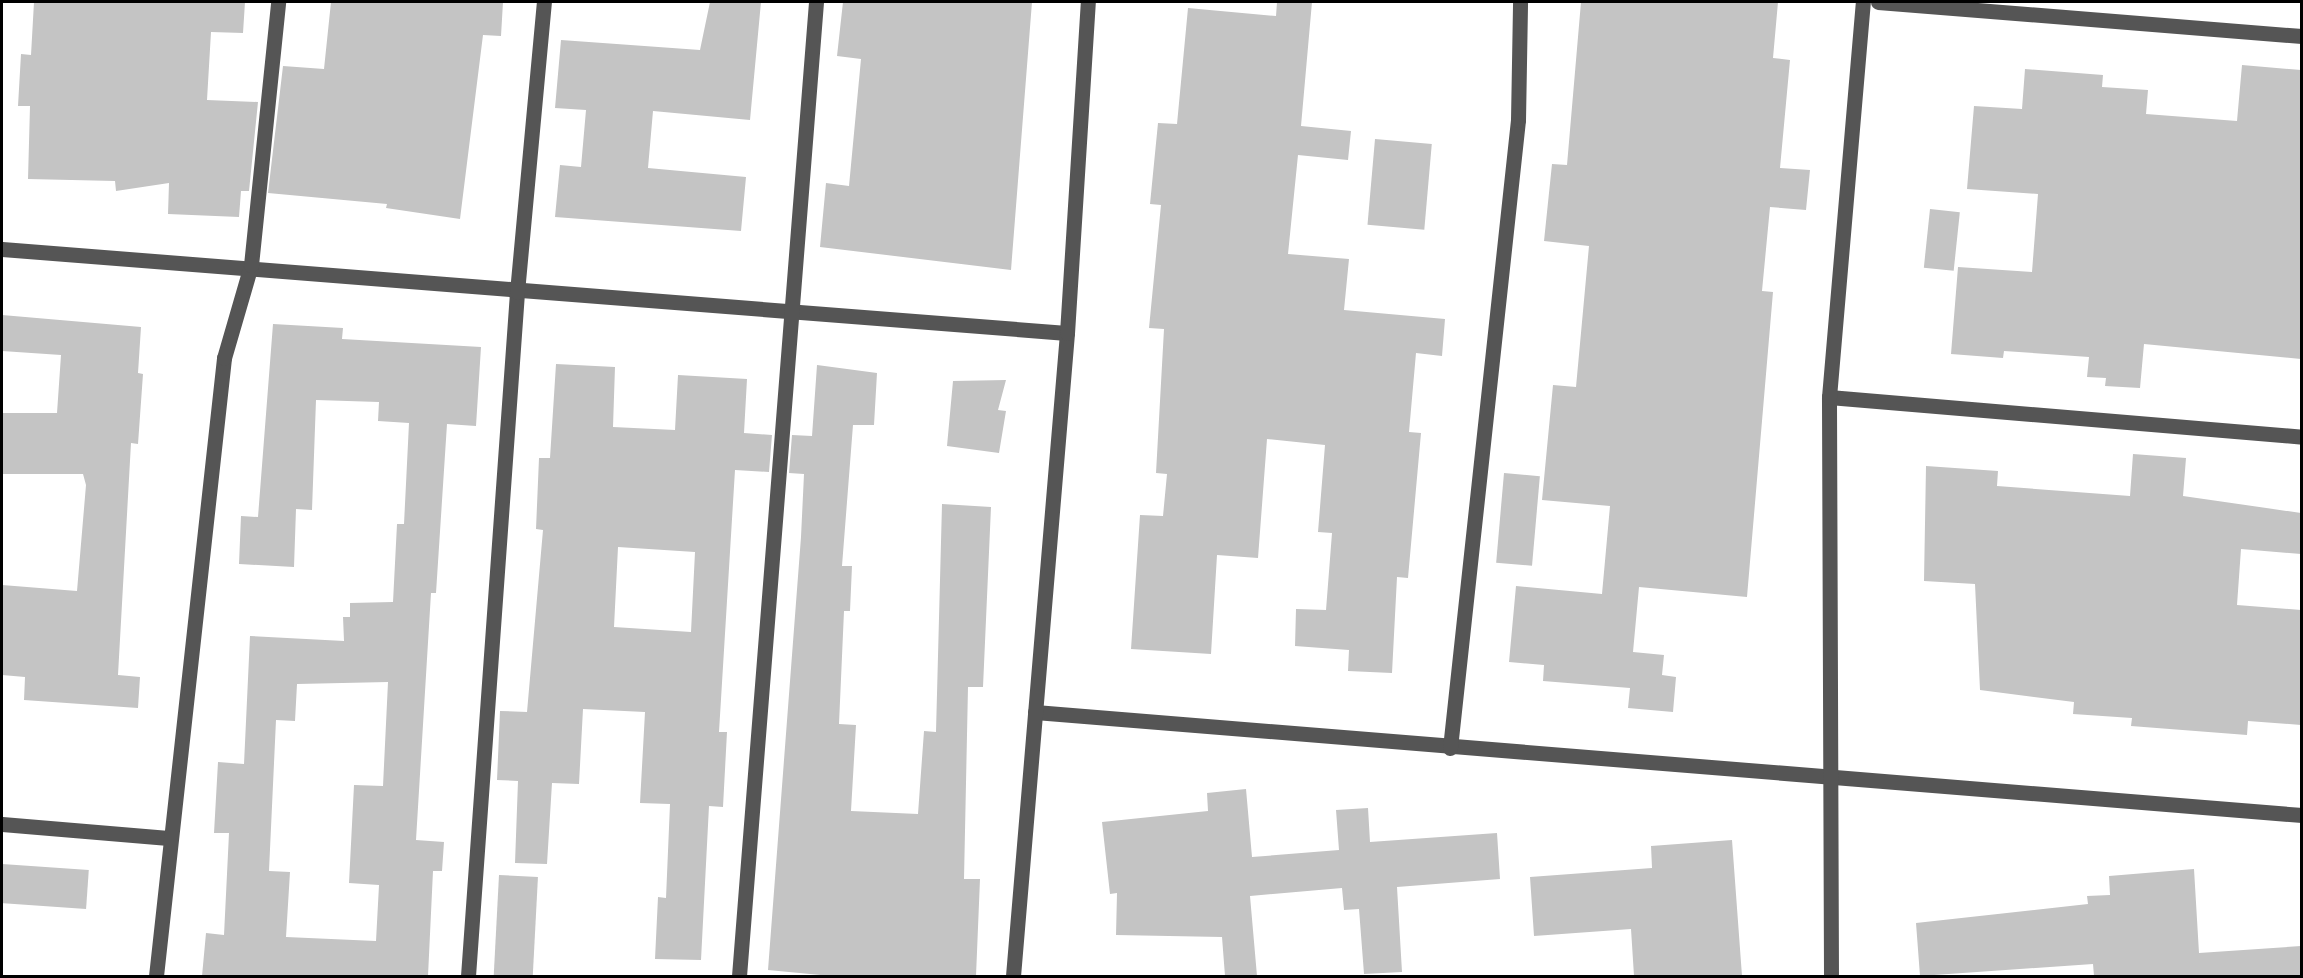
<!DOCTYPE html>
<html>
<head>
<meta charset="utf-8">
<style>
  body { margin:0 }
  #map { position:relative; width:2303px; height:978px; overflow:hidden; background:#fff; font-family:"Noto Sans",sans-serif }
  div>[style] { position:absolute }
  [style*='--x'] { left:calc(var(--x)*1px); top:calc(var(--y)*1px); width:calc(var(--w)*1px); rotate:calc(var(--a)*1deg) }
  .building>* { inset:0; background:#c4c4c4; transform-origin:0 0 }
  .minor>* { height:15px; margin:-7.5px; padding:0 7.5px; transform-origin:7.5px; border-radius:7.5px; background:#555 }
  span { translate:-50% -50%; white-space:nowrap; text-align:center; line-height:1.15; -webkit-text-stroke:5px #fff; paint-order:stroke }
  .frame { position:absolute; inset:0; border:3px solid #000; pointer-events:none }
</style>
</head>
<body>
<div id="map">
  <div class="building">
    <div style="clip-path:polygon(34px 2px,245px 2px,243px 33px,211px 32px,207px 100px,258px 102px,249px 191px,241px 191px,239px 217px,168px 214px,169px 183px,116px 191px,115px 181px,28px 179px,30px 106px,18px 106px,21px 54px,31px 55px)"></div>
    <div style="clip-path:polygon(331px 2px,503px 2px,501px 36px,483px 35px,460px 219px,386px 208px,387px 204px,268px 193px,283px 66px,324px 69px)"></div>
    <div style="clip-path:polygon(710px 2px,761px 2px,750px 120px,653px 111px,648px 168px,746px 177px,741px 231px,555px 217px,560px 165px,581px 167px,586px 110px,555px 108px,561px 40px,700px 50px)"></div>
    <div style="clip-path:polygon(843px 2px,1032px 2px,1011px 270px,820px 247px,826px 183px,849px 186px,861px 59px,837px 56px)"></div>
    <div style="clip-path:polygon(1277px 2px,1312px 2px,1301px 126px,1351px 131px,1348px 160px,1298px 155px,1288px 254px,1349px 259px,1344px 310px,1445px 319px,1442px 356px,1416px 353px,1409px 432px,1421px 433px,1408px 578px,1397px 577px,1392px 673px,1348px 671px,1349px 650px,1295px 646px,1296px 609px,1326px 610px,1332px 533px,1318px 532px,1325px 445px,1267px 439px,1258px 558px,1217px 555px,1211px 654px,1131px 649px,1140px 515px,1163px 516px,1167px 474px,1156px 473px,1164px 329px,1149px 328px,1161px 205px,1150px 204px,1158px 123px,1177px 124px,1188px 8px,1276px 16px)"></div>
    <div style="clip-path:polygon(1581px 2px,1778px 2px,1773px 58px,1790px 60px,1780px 168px,1810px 170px,1806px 210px,1770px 207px,1762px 291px,1773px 292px,1747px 597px,1639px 587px,1633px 652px,1664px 655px,1662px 675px,1676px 677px,1673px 712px,1628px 708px,1630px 688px,1543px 681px,1544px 665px,1509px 662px,1516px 586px,1602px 594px,1610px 506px,1542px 500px,1553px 385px,1576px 387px,1589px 246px,1544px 241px,1552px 164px,1567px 165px)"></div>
    <div style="clip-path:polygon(2242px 65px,2301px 70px,2301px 359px,2144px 344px,2140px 388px,2105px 386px,2106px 378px,2087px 377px,2089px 357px,2004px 351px,2003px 358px,1951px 354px,1958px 267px,2032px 272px,2038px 194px,1967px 189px,1974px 106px,2022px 109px,2025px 69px,2103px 75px,2102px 87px,2148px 90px,2146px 114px,2237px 121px)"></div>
    <div style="left:1375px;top:139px;width:57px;height:86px;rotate:5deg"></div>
    <div style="left:1930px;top:209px;width:30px;height:59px;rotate:6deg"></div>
    <div style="clip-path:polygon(2px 315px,141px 327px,138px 373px,143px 374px,138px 444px,131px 443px,118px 675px,140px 677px,138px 708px,24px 700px,25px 677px,2px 675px,2px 585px,77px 591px,86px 485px,83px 474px,3px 474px,3px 413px,57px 413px,61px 355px,2px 351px)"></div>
    <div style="clip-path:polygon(evenodd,273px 324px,343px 328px,342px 339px,481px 347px,476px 426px,447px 424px,436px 593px,431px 593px,416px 840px,444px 842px,442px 871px,433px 871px,428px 976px,202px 976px,206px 933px,224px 935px,229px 833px,214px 833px,218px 762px,244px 764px,250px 636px,344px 641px,343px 617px,350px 617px,350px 603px,393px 602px,397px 524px,404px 524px,409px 423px,378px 421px,379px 402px,316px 400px,312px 510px,296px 509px,294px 567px,239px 564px,241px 516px,258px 517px,273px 324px,388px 682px,383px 786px,354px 785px,349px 883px,379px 885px,376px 941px,286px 937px,290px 872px,269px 871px,276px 720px,295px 721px,297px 684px,388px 682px)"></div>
    <div style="clip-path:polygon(evenodd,556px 364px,615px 367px,613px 427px,675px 430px,678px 375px,747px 379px,744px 433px,772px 435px,769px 472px,735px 470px,719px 732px,727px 732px,723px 807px,709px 806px,701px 960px,655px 959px,658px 897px,666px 898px,670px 804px,640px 803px,645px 712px,583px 709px,579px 784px,552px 783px,547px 864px,515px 863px,518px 781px,497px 780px,500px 711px,527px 712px,543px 530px,536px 529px,539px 458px,550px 458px,556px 364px,618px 547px,695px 552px,691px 632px,614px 627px,618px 547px)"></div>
    <div style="clip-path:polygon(817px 365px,877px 373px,874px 425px,853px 425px,842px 566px,852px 566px,850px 611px,844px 611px,839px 724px,856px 725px,851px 811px,918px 814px,924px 731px,936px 732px,942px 504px,991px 507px,983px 687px,968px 687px,964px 879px,980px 879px,976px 976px,831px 976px,768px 970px,801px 537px,804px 474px,789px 473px,792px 435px,812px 436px)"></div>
    <div style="clip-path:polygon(1006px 380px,998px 410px,1006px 411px,999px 453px,947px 446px,953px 381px)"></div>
    <div style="clip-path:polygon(2133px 454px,2186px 458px,2183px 496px,2301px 513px,2301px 554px,2241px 549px,2237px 605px,2301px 610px,2301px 725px,2248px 721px,2247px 735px,2131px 726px,2132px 718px,2073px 714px,2074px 702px,1980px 690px,1975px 584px,1924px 581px,1926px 466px,1998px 471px,1997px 486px,2130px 496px)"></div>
    <div style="left:1504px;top:473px;width:36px;height:90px;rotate:5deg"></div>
    <div style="clip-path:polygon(1246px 789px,1252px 857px,1339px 850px,1336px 810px,1368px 808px,1370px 842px,1497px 833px,1500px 879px,1397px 887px,1402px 972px,1364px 974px,1359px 909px,1344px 910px,1342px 888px,1250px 896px,1257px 976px,1225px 976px,1222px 937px,1116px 935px,1117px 893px,1110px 894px,1102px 822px,1208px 811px,1207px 793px)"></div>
    <div style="clip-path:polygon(1732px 840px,1742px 976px,1634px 976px,1631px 929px,1534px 936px,1530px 877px,1652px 868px,1651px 846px)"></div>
    <div style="left:2px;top:864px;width:87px;height:39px;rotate:4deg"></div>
    <div style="clip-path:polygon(2194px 869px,2199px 953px,2301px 946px,2301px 976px,2094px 976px,2093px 964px,1920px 976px,1916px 923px,2088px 904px,2087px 896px,2110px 895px,2109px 876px)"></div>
    <div style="left:499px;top:875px;width:39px;height:101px;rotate:3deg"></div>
  </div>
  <div class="minor">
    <div style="--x:1878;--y:2;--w:425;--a:4.6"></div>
    <div style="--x:2;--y:249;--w:1068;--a:4.51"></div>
    <div style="--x:1829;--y:397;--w:475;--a:4.8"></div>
    <div style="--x:1035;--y:712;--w:1271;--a:4.65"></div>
    <div style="--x:1450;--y:748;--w:632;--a:-83.82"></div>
    <div style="--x:1518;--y:120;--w:118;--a:-89"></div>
    <div style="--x:2;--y:824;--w:167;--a:4.8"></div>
    <div style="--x:156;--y:976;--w:622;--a:-83.72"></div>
    <div style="--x:224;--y:358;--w:97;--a:-73.8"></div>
    <div style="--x:251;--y:265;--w:264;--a:-84.1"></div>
    <div style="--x:468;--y:976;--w:686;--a:-85.9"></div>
    <div style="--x:517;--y:292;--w:291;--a:-84.7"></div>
    <div style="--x:739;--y:976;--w:977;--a:-85.48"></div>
    <div style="--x:1013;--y:976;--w:645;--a:-85.2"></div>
    <div style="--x:1067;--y:333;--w:332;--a:-86.4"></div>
    <div style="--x:1831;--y:976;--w:579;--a:-90.2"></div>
    <div style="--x:1829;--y:397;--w:396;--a:-85.1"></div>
  </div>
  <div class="frame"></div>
</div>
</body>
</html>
